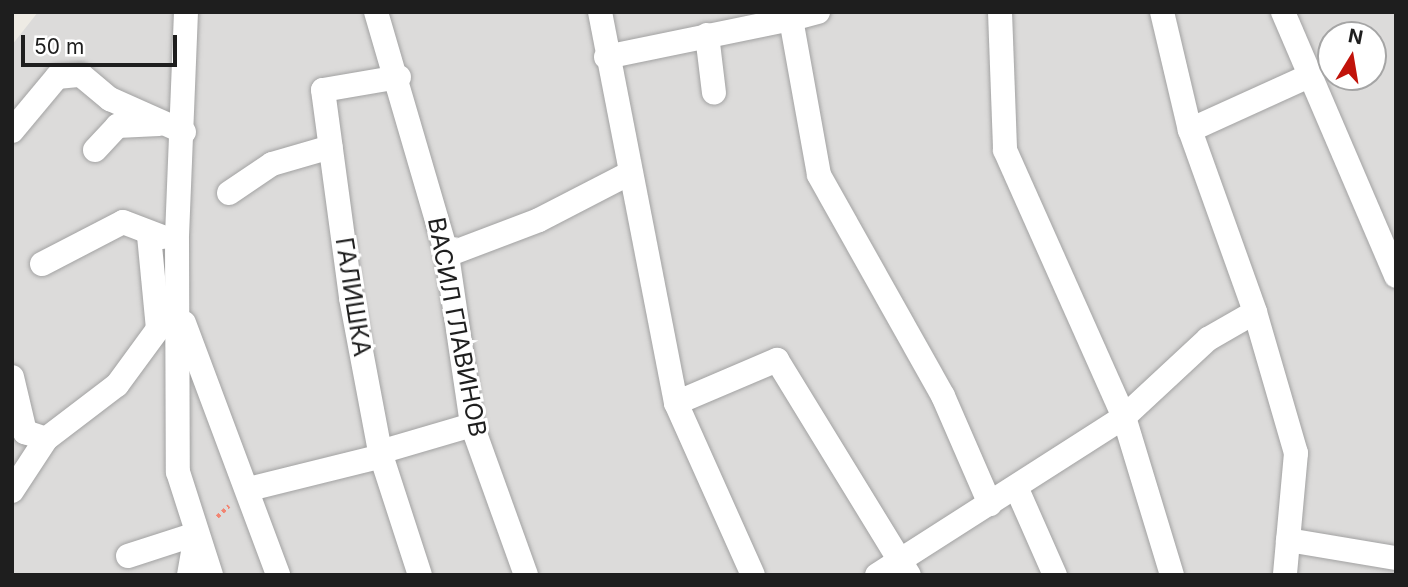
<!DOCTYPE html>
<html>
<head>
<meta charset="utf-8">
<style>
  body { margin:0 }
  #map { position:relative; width:1408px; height:587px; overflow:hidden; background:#eeebe4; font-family:Inter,sans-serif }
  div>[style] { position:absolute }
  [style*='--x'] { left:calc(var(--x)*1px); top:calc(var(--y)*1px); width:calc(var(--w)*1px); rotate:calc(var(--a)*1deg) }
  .residential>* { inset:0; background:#dcdbda }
  .path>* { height:3.5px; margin-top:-1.75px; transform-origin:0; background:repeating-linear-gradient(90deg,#f28471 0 3.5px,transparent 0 7px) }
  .roads { filter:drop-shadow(0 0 2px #a2a2a2) drop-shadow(0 0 2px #a2a2a2) }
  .street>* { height:24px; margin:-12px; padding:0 12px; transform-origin:12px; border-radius:12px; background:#fff }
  span { translate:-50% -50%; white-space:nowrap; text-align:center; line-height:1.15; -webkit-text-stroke:6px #fff; paint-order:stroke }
  .street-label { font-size:24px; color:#1e1e1e }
  .frame { position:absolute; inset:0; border:14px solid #1e1e1e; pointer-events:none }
  .north { position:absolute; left:1317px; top:21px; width:70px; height:70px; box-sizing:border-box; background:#fff; border:2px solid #a5a5a5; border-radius:50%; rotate:11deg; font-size:19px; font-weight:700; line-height:28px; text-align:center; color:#1e1e1e }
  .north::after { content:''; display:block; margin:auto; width:24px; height:32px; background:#c1130a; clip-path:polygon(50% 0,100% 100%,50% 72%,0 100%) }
  .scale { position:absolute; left:21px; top:35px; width:156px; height:32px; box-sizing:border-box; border:4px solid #1e1e1e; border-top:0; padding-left:9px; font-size:21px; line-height:24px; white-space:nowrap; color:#1e1e1e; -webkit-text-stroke:5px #fff; paint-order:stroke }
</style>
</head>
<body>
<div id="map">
  <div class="residential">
    <div style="clip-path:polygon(evenodd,38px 12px,1396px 12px,1396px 575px,12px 575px,12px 45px,38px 12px,1331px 35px,1373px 35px,1373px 77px,1331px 77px,1331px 35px)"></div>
  </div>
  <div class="path">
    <div style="--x:217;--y:517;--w:16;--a:-43"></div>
  </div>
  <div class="roads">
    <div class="street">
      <div style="--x:186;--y:12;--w:228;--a:92.3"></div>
      <div style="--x:177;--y:240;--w:232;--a:89.8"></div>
      <div style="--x:178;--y:472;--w:108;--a:72.2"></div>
      <div style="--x:376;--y:12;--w:253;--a:73.7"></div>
      <div style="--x:447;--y:255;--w:172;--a:81.6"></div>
      <div style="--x:472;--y:425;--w:159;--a:70.2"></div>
      <div style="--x:600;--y:12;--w:398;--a:79"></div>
      <div style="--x:676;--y:403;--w:188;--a:65.9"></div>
      <div style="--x:818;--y:12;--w:28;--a:165"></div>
      <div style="--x:791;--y:19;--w:158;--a:79.8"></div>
      <div style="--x:819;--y:175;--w:253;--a:60.7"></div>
      <div style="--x:943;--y:396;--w:118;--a:66.5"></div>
      <div style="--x:1000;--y:12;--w:138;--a:87.9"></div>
      <div style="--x:1005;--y:150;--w:292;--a:66"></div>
      <div style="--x:1124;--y:417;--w:165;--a:73.1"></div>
      <div style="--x:1162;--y:12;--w:121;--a:76.7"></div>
      <div style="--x:1190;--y:130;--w:193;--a:70.3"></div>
      <div style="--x:1255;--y:312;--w:147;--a:73.8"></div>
      <div style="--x:1296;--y:453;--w:122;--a:95.2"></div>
      <div style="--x:1283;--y:12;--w:287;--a:66.8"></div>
      <div style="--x:707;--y:35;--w:58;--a:83.1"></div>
      <div style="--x:606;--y:57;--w:189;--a:-11.6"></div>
      <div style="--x:399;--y:77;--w:77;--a:170.3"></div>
      <div style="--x:323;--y:90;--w:210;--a:82.3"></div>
      <div style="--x:351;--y:298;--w:157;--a:79.3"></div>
      <div style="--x:380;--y:452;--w:129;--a:72"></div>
      <div style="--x:1190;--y:130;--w:131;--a:-24.4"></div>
      <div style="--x:12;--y:131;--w:70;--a:-50.2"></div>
      <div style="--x:57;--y:77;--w:24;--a:-5"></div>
      <div style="--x:81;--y:75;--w:38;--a:40"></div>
      <div style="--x:110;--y:99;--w:81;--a:24"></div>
      <div style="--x:95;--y:150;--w:33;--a:-47"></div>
      <div style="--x:117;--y:126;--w:42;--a:-2.7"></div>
      <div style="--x:229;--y:193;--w:52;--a:-34"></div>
      <div style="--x:272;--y:164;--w:61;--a:-16.1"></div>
      <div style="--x:447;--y:255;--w:98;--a:-20.8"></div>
      <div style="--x:539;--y:220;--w:100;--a:-27.3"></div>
      <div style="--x:42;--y:264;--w:91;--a:-27.4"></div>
      <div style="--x:123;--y:222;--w:42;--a:21"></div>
      <div style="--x:184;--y:323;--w:269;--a:69.5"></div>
      <div style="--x:12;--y:377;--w:57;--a:76.7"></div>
      <div style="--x:25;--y:432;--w:22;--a:18"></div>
      <div style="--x:676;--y:403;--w:110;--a:-23.1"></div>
      <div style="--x:777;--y:360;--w:252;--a:58.5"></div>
      <div style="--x:249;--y:489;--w:129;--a:-13.9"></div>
      <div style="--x:374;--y:458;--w:8;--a:-45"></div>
      <div style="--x:380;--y:452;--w:96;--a:-16.4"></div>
      <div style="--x:1017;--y:489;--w:94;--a:66.2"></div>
      <div style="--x:12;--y:491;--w:62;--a:-56.8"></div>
      <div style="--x:46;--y:439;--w:89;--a:-37.3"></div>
      <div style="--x:117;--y:385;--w:69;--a:-53.8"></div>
      <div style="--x:158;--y:329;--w:94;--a:-95.5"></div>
      <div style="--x:1288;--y:540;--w:109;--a:9.5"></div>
      <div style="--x:128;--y:556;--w:71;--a:-17.9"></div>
      <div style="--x:189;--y:575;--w:41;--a:-80.1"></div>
      <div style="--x:877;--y:575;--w:293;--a:-32.6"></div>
      <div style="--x:1124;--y:417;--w:115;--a:-42.9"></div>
      <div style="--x:1208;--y:339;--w:54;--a:-29.9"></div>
    </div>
  </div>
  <div class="street-label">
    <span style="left:353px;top:297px;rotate:81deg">ГАЛИШКА</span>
    <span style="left:457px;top:327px;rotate:79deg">ВАСИЛ ГЛАВИНОВ</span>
  </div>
  <div class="frame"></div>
  <div class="north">N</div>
  <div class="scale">50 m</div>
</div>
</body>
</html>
